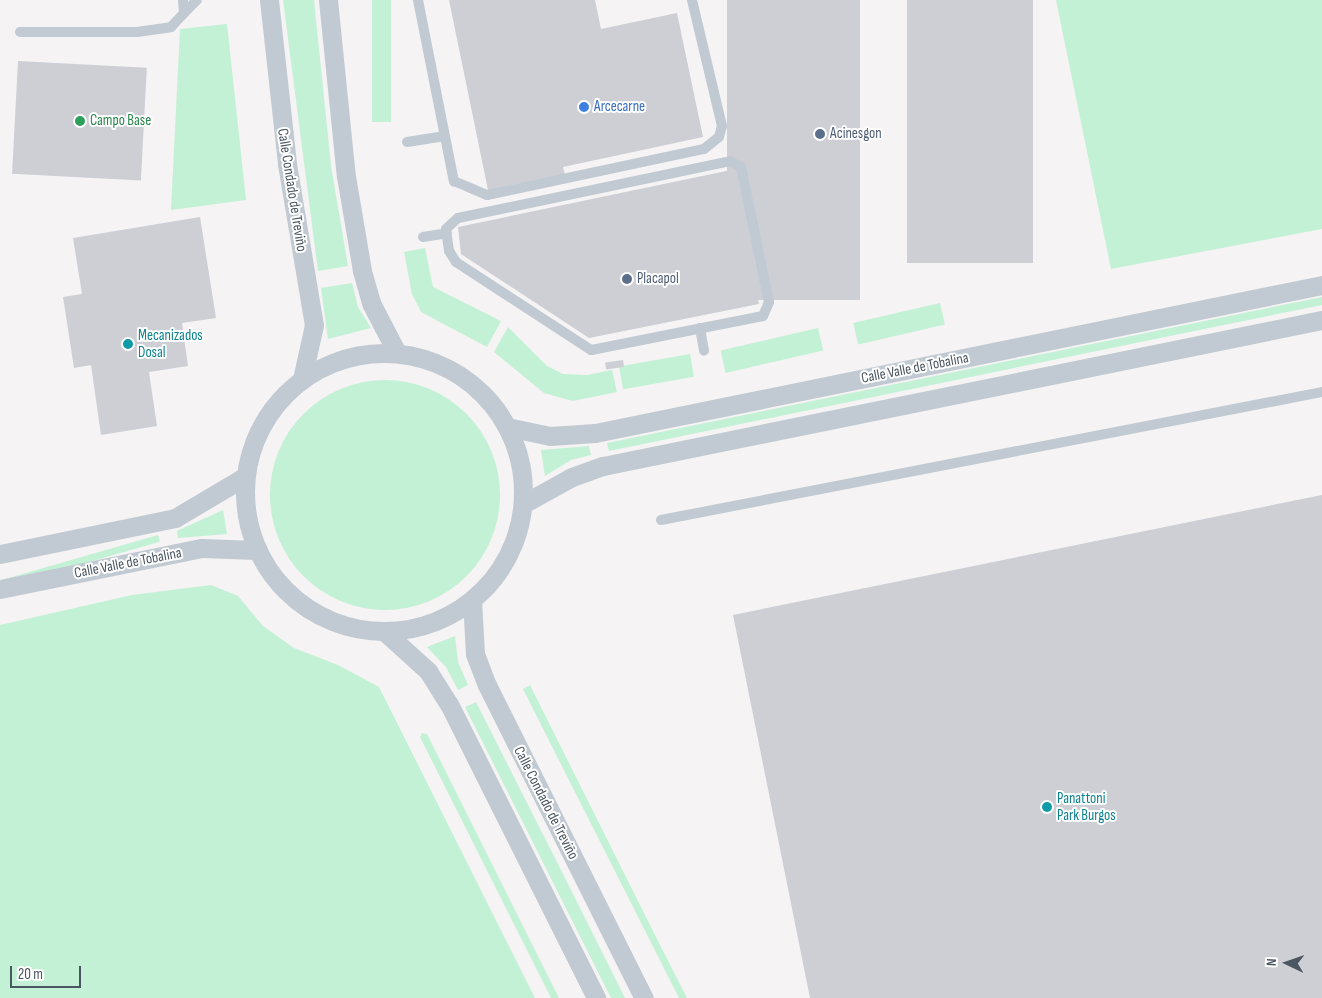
<!DOCTYPE html>
<html>
<head>
<meta charset="utf-8">
<style>
  body { margin:0 }
  #map { position:relative; width:1322px; height:998px; overflow:hidden; background:#f5f3f3; font-family:"Sofia Sans Condensed",sans-serif }
  div>[style] { position:absolute }
  [style*='--x'] { left:calc(var(--x)*1px); top:calc(var(--y)*1px); width:calc(var(--w)*1px); rotate:calc(var(--a)*1deg) }
  .green>* { inset:0; background:#c3f1d5; transform-origin:0 0 }
  .round { border-radius:50% }
  .building>* { inset:0; background:#cdcfd5; transform-origin:0 0 }
  .lane>* { height:10px; margin:-5px; padding:0 5px; transform-origin:5px; border-radius:5px; background:#c1cad2 }
  .street>* { height:19px; margin:-9.5px; padding:0 9.5px; transform-origin:9.5px; border-radius:9.5px; background:#c1cad2 }
  .street>.ring { margin:-9.5px; padding:0; box-sizing:content-box; background:none; border:19px solid #c1cad2; border-radius:50% }
  .dots>* { width:14px; height:14px; translate:-50% -50%; box-sizing:border-box; border:2px solid #fff; border-radius:50% }
  span { translate:-50% -50%; white-space:nowrap; text-align:center; line-height:1.15; -webkit-text-stroke:4px #fff; paint-order:stroke }
  .shop-label { font-size:15px; color:#366cbe }
  .left { translate:0 -50%; text-align:left }
  .leisure-label { font-size:15px; color:#27864d }
  .service-label { font-size:15px; color:#4e5e75 }
  .street-label { font-size:15px; color:#4a5661 }
  .culture-label { font-size:15px; color:#0d838f }
  .north { position:absolute; left:1262px; top:938px; width:50px; height:50px; -webkit-text-stroke:4px #fff; paint-order:stroke; rotate:273deg; font-size:14px; font-weight:700; line-height:20px; text-align:center; color:#4a5661 }
  .north::after { content:''; display:block; margin:auto; width:18px; height:22px; background:#4a5661; clip-path:polygon(50% 0,100% 100%,50% 72%,0 100%) }
  .scale { position:absolute; left:10px; top:966px; width:71px; height:22px; box-sizing:border-box; border:2px solid #4a5661; border-top:0; padding-left:6px; font-size:15px; line-height:18px; white-space:nowrap; color:#4a5661; -webkit-text-stroke:4px #fff; paint-order:stroke }
</style>
</head>
<body>
<div id="map">
  <div class="green">
    <div style="clip-path:polygon(283px 0,314px 0,331px 166px,348px 266px,318px 271px)"></div>
    <div style="left:372px;top:0;width:19px;height:122px"></div>
    <div style="clip-path:polygon(1056px 0,1322px 0,1322px 229px,1111px 269px)"></div>
    <div style="clip-path:polygon(227px 24px,246px 200px,171px 210px,180px 29px)"></div>
    <div style="clip-path:polygon(425px 248px,433px 287px,501px 321px,487px 347px,421px 312px,412px 294px,404px 252px)"></div>
    <div style="clip-path:polygon(352px 283px,358px 307px,371px 328px,328px 339px,321px 288px)"></div>
    <div style="clip-path:polygon(1322px 297px,1322px 305px,1209px 328px,609px 451px,607px 443px)"></div>
    <div style="left:940px;top:303px;width:22px;height:89px;rotate:77deg"></div>
    <div style="clip-path:polygon(508px 327px,547px 366px,563px 374px,587px 375px,612px 370px,617px 392px,573px 401px,544px 393px,494px 352px)"></div>
    <div style="left:818px;top:328px;width:23px;height:100px;rotate:77deg"></div>
    <div style="left:690px;top:354px;width:23px;height:72px;rotate:80deg"></div>
    <div class="round" style="left:270px;top:380px;width:230px;height:230px"></div>
    <div style="clip-path:polygon(589px 446px,591px 455px,571px 460px,545px 476px,541px 450px)"></div>
    <div style="clip-path:polygon(223px 510px,227px 534px,178px 538px,177px 531px)"></div>
    <div style="left:158px;top:535px;width:7px;height:161px;rotate:74deg"></div>
    <div style="clip-path:polygon(211px 585px,238px 596px,263px 626px,294px 648px,338px 665px,379px 687px,535px 998px,0 998px,0 625px,132px 595px)"></div>
    <div style="clip-path:polygon(455px 636px,458px 662px,468px 685px,458px 690px,446px 667px,427px 647px)"></div>
    <div style="clip-path:polygon(530px 685px,660px 945px,687px 998px,679px 998px,523px 689px)"></div>
    <div style="clip-path:polygon(476px 702px,563px 874px,625px 998px,611px 998px,465px 707px)"></div>
    <div style="clip-path:polygon(422px 733px,427px 734px,559px 998px,551px 998px,420px 737px)"></div>
  </div>
  <div class="building">
    <div style="clip-path:polygon(449px 0,595px 0,601px 29px,677px 13px,703px 137px,563px 167px,565px 174px,488px 190px)"></div>
    <div style="left:727px;top:0;width:133px;height:300px"></div>
    <div style="left:907px;top:0;width:126px;height:263px"></div>
    <div style="left:18px;top:61px;width:129px;height:113px;rotate:3deg"></div>
    <div style="clip-path:polygon(731px 170px,759px 304px,589px 338px,461px 254px,458px 227px)"></div>
    <div style="clip-path:polygon(200px 217px,216px 318px,182px 323px,188px 366px,149px 372px,157px 426px,101px 435px,91px 365px,74px 368px,63px 297px,82px 294px,73px 238px)"></div>
    <div style="left:623px;top:360px;width:7px;height:18px;rotate:82deg"></div>
    <div style="clip-path:polygon(1322px 495px,1322px 998px,810px 998px,733px 615px)"></div>
  </div>
  <div class="lane">
    <div style="--x:183;--y:0;--w:13;--a:86"></div>
    <div style="--x:184;--y:13;--w:18;--a:-45"></div>
    <div style="--x:418;--y:0;--w:185;--a:78.8"></div>
    <div style="--x:454;--y:181;--w:36;--a:23"></div>
    <div style="--x:487;--y:195;--w:222;--a:-12"></div>
    <div style="--x:704;--y:149;--w:19;--a:-39"></div>
    <div style="--x:719;--y:137;--w:11;--a:-75"></div>
    <div style="--x:722;--y:126;--w:130;--a:-103.4"></div>
    <div style="--x:20;--y:32;--w:117;--a:0"></div>
    <div style="--x:137;--y:32;--w:34;--a:-8"></div>
    <div style="--x:171;--y:27;--w:19;--a:-47"></div>
    <div style="--x:407;--y:142;--w:37;--a:-9"></div>
    <div style="--x:730;--y:161;--w:13;--a:29"></div>
    <div style="--x:741;--y:167;--w:138;--a:78.3"></div>
    <div style="--x:769;--y:302;--w:15;--a:113"></div>
    <div style="--x:763;--y:316;--w:175;--a:168.8"></div>
    <div style="--x:591;--y:350;--w:161;--a:-146.9"></div>
    <div style="--x:456;--y:262;--w:13;--a:-122"></div>
    <div style="--x:449;--y:251;--w:22;--a:-98"></div>
    <div style="--x:446;--y:229;--w:16;--a:-43"></div>
    <div style="--x:458;--y:218;--w:278;--a:-11.8"></div>
    <div style="--x:423;--y:237;--w:24;--a:-9"></div>
    <div style="--x:700;--y:328;--w:23;--a:80"></div>
    <div style="--x:661;--y:520;--w:673;--a:-10.96"></div>
  </div>
  <div class="street">
    <div style="--x:269;--y:0;--w:165;--a:83.7"></div>
    <div style="--x:287;--y:164;--w:163;--a:80.5"></div>
    <div style="--x:314;--y:325;--w:55;--a:102.5"></div>
    <div style="--x:328;--y:0;--w:177;--a:84.2"></div>
    <div style="--x:346;--y:176;--w:96;--a:80.4"></div>
    <div style="--x:362;--y:271;--w:33;--a:74"></div>
    <div style="--x:371;--y:303;--w:56;--a:62.5"></div>
    <div class="ring" style="left:245px;top:353px;width:259px;height:259px"></div>
    <div style="--x:507;--y:427;--w:44;--a:11.8"></div>
    <div style="--x:550;--y:436;--w:45;--a:-3.8"></div>
    <div style="--x:595;--y:433;--w:742;--a:-11.51"></div>
    <div style="--x:523;--y:504;--w:56;--a:-28.9"></div>
    <div style="--x:572;--y:477;--w:33;--a:-20"></div>
    <div style="--x:603;--y:466;--w:734;--a:-11.48"></div>
    <div style="--x:0;--y:554;--w:179;--a:-11.6"></div>
    <div style="--x:175;--y:518;--w:82;--a:-30.6"></div>
    <div style="--x:0;--y:589;--w:206;--a:-11.5"></div>
    <div style="--x:202;--y:548;--w:55;--a:2.1"></div>
    <div style="--x:472;--y:600;--w:54;--a:86.8"></div>
    <div style="--x:475;--y:654;--w:33;--a:69"></div>
    <div style="--x:487;--y:685;--w:350;--a:63.4"></div>
    <div style="--x:385;--y:632;--w:58;--a:42.2"></div>
    <div style="--x:428;--y:671;--w:39;--a:58"></div>
    <div style="--x:449;--y:704;--w:329;--a:63.4"></div>
  </div>
  <div class="dots">
    <div style="left:584px;top:107px;background:#3f7fe0"></div>
    <div style="left:80px;top:121px;background:#2e9e5b"></div>
    <div style="left:820px;top:134px;background:#5c6f8a"></div>
    <div style="left:627px;top:279px;background:#5c6f8a"></div>
    <div style="left:128px;top:344px;background:#0f9aa8"></div>
    <div style="left:1047px;top:807px;background:#0f9aa8"></div>
  </div>
  <div class="shop-label">
    <span class="left" style="left:594px;top:107px">Arcecarne</span>
  </div>
  <div class="leisure-label">
    <span class="left" style="left:90px;top:121px">Campo Base</span>
  </div>
  <div class="service-label">
    <span class="left" style="left:830px;top:134px">Acinesgon</span>
    <span class="left" style="left:637px;top:279px">Placapol</span>
  </div>
  <div class="street-label">
    <span style="left:292px;top:190px;rotate:81deg">Calle Condado de Treviño</span>
    <span style="left:915px;top:368px;rotate:-11deg">Calle Valle de Tobalina</span>
    <span style="left:128px;top:563px;rotate:-11deg">Calle Valle de Tobalina</span>
    <span style="left:546px;top:803px;rotate:63deg">Calle Condado de Treviño</span>
  </div>
  <div class="culture-label">
    <span class="left" style="left:138px;top:344px">Mecanizados<br>Dosal</span>
    <span class="left" style="left:1057px;top:807px">Panattoni<br>Park Burgos</span>
  </div>
  <div class="north">N</div>
  <div class="scale">20 m</div>
</div>
</body>
</html>
